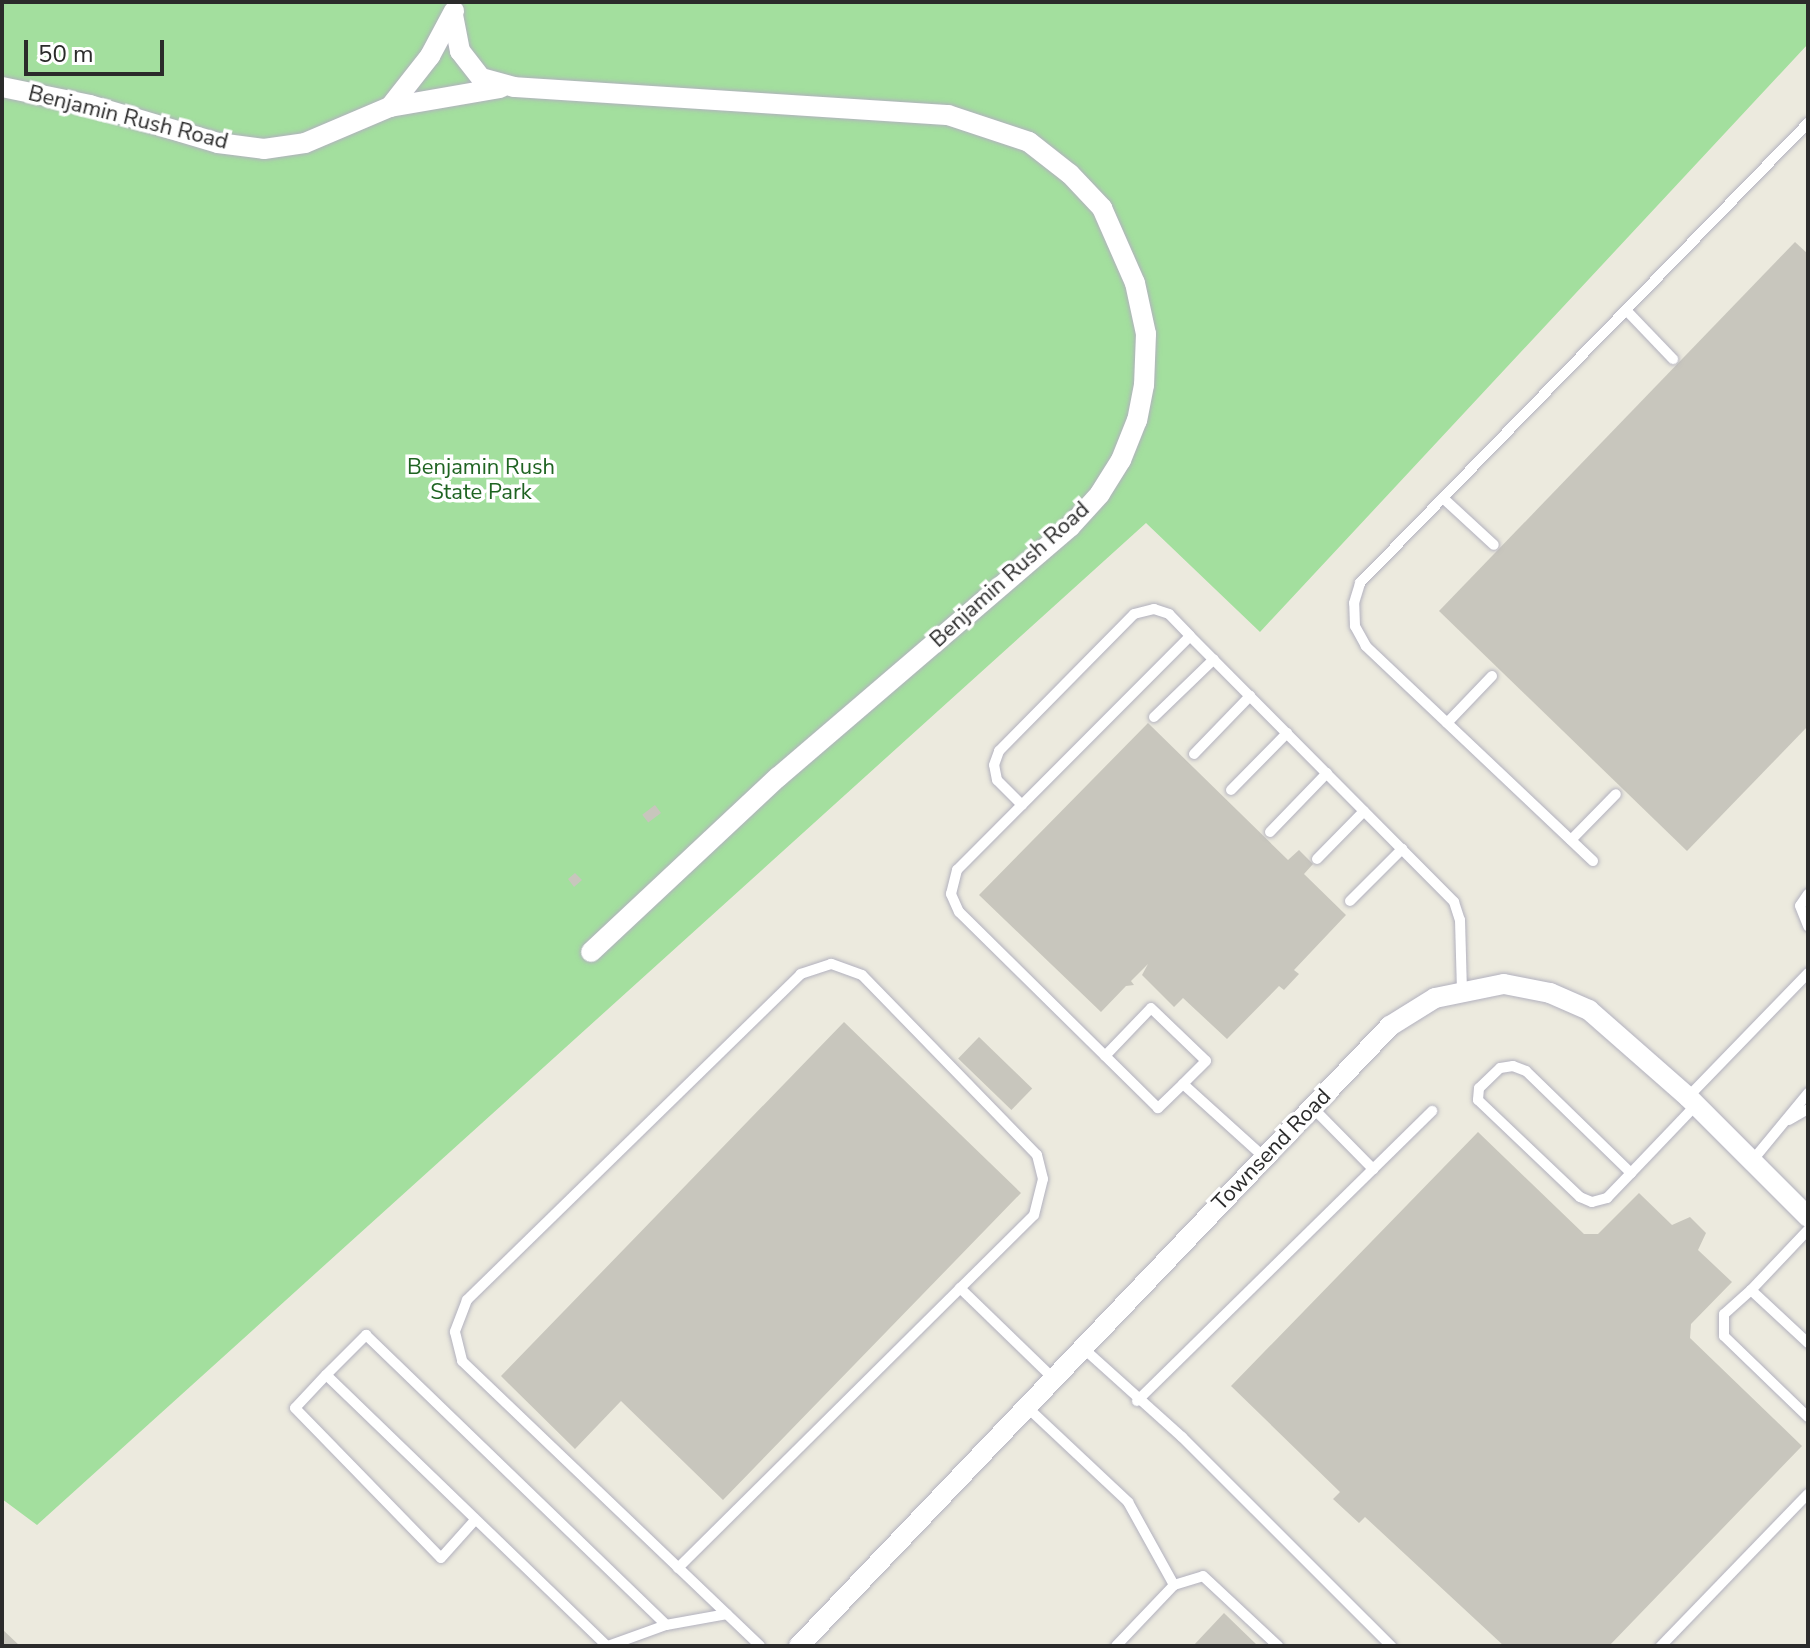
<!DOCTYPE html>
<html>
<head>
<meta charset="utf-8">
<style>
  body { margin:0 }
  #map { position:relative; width:1810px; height:1648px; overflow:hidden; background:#eceade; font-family:"Nunito Sans",sans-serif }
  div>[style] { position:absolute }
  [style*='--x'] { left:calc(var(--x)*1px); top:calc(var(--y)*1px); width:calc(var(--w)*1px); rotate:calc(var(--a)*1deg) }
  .green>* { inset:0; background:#a3df9e }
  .building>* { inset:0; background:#c8c6bd; transform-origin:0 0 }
  .roads { filter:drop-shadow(0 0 2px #b2b1be) drop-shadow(0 0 2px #b2b1be) }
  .service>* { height:10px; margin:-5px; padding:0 5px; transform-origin:5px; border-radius:5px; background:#fff }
  .minor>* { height:20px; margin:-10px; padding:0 10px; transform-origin:10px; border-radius:10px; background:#fff }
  span { translate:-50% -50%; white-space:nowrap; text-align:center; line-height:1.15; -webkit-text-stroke:7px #fff; paint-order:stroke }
  .street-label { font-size:22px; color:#2b2b2b }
  .park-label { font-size:22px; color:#1f6422 }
  .frame { position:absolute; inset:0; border:4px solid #2b2b2b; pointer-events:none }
  .scale { position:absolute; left:24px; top:40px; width:140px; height:36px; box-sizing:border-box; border:4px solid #2b2b2b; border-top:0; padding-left:10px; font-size:24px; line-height:28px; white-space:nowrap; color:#2b2b2b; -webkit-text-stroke:6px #fff; paint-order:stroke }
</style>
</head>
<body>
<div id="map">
  <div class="green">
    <div style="clip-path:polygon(2px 2px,1808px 2px,1808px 44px,1260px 632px,1146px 523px,37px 1525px,2px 1499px)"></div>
  </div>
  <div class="building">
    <div style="clip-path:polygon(1795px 242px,1808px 254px,1808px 726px,1687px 851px,1439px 611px)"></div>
    <div style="clip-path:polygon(1148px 723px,1288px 860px,1299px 850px,1313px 864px,1304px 874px,1346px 915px,1294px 970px,1299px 974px,1284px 990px,1279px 986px,1227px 1039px,1183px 998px,1174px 1007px,1142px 975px,1148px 964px,1131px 981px,1134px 985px,1126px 986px,1101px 1012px,979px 895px)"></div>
    <div style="left:655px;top:805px;width:10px;height:16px;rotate:53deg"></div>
    <div style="clip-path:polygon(575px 873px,582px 880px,574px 887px,568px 879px)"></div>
    <div style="clip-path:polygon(844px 1022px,1021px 1193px,723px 1500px,621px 1401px,575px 1449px,501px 1376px)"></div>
    <div style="left:979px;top:1037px;width:74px;height:30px;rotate:44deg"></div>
    <div style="clip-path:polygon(1478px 1132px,1584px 1234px,1598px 1234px,1639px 1193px,1672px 1225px,1690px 1217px,1706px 1233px,1698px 1250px,1732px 1282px,1691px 1324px,1690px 1338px,1802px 1446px,1609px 1646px,1504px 1646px,1365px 1517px,1359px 1523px,1333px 1499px,1340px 1492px,1231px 1386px)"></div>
    <div style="clip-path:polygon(1224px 1613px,1258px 1646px,1193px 1646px)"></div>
    <div style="clip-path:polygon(2px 1629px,20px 1646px,2px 1646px)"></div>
  </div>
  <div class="roads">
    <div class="service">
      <div style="--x:1626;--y:310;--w:68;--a:46.2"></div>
      <div style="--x:1443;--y:498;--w:69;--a:42.7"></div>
      <div style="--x:1154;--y:717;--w:83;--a:-44"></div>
      <div style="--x:1447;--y:723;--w:65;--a:-46.2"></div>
      <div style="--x:1194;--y:754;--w:81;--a:-46"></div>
      <div style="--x:1231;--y:790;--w:80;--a:-45.5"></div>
      <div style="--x:1022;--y:805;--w:35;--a:-135"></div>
      <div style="--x:997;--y:780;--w:15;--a:-101"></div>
      <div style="--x:994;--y:765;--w:15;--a:-70"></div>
      <div style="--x:999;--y:751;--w:192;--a:-45.4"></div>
      <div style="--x:1134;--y:614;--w:21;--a:-14"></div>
      <div style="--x:1154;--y:609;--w:16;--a:18"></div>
      <div style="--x:1169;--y:614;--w:30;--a:46"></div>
      <div style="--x:1270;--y:832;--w:82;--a:-46"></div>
      <div style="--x:1571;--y:840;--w:64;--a:-45.6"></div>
      <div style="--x:1317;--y:859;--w:67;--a:-45.6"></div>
      <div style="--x:1593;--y:861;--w:313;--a:-136.6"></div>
      <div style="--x:1366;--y:646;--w:23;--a:-119"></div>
      <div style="--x:1355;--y:626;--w:23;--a:-92"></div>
      <div style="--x:1354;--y:603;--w:21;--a:-73"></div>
      <div style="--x:1360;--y:583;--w:642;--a:-45.76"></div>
      <div style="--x:1808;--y:894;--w:14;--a:124"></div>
      <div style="--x:1800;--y:906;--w:22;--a:68"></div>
      <div style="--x:1350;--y:901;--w:74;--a:-45"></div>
      <div style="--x:1105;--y:1056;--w:66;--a:-46.2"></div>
      <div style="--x:1151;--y:1008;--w:76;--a:43.9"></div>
      <div style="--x:1206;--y:1061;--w:33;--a:135"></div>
      <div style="--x:1688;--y:1097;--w:173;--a:-45.9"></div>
      <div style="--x:1313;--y:1108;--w:86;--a:45.5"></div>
      <div style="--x:1789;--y:1120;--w:22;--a:-30"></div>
      <div style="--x:1265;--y:1158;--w:110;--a:-137.9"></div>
      <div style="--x:1183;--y:1084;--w:35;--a:136"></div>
      <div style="--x:1158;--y:1108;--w:279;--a:-135.4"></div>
      <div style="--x:959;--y:912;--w:20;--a:-114"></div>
      <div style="--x:951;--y:894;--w:25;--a:-76"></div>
      <div style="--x:957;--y:870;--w:330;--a:-45.1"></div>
      <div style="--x:1190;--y:636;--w:375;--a:45.2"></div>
      <div style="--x:1454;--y:902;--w:19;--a:72"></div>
      <div style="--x:1460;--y:920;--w:70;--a:88.4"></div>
      <div style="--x:1752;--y:1161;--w:88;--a:-50.5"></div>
      <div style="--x:1631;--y:1173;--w:146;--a:-135.8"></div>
      <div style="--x:1526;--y:1071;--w:14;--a:-159"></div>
      <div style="--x:1513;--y:1066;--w:13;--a:171"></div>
      <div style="--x:1500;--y:1068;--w:29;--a:136"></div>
      <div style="--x:1479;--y:1088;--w:12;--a:95"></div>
      <div style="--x:1478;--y:1100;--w:141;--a:43.6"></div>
      <div style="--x:1580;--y:1197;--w:13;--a:23"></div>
      <div style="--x:1592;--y:1202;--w:16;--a:-15"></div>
      <div style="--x:1607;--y:1198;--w:35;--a:-46"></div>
      <div style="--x:1631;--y:1173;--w:94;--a:-46.3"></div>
      <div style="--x:1808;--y:1230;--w:83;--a:133.5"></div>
      <div style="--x:1751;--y:1290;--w:78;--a:42.9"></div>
      <div style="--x:960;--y:1288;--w:131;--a:44.1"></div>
      <div style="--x:1751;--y:1290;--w:36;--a:138"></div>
      <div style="--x:1724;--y:1314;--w:22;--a:90"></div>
      <div style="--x:1724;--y:1336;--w:117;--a:44"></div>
      <div style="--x:1083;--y:1348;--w:133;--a:42"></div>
      <div style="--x:1182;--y:1437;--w:296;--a:45"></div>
      <div style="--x:326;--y:1375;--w:45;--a:133.2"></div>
      <div style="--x:295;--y:1408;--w:209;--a:45.8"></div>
      <div style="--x:441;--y:1558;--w:51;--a:-48.2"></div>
      <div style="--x:1137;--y:1401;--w:414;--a:-44.5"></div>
      <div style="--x:1027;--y:1407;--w:139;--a:43.2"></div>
      <div style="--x:1128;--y:1502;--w:95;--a:61"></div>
      <div style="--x:678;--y:1568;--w:501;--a:-44.76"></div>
      <div style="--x:1034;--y:1215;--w:37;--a:-76"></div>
      <div style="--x:1043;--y:1179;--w:25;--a:-104"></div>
      <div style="--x:1037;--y:1155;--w:251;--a:-134.2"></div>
      <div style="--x:862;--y:975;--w:33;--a:-160"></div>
      <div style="--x:831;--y:964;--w:32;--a:162"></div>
      <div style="--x:801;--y:974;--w:467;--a:135.7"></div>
      <div style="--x:467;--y:1300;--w:34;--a:111"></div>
      <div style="--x:455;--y:1332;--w:30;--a:76"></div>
      <div style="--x:462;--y:1361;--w:412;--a:43.7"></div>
      <div style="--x:607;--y:1646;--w:390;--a:-136"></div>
      <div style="--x:326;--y:1375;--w:57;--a:-45"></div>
      <div style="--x:366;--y:1335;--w:417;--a:44"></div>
      <div style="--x:608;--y:1646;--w:62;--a:-19.9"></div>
      <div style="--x:666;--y:1625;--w:62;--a:-10.2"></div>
      <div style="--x:1116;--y:1646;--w:84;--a:-46.4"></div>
      <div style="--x:1174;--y:1585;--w:30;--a:-17"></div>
      <div style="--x:1203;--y:1576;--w:103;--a:43"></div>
      <div style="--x:1661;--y:1646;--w:211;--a:-46"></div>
    </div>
    <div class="minor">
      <div style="--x:453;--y:15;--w:37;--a:79"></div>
      <div style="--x:460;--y:51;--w:34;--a:52"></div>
      <div style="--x:481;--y:78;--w:34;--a:15"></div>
      <div style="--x:514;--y:87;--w:435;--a:3.7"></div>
      <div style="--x:948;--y:115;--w:85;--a:18.4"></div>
      <div style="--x:1029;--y:142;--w:52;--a:38"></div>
      <div style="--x:1070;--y:174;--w:47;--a:46.7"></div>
      <div style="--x:1102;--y:208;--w:82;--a:66.3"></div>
      <div style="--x:1135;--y:283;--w:52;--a:77.8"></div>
      <div style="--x:1146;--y:334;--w:51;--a:92.2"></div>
      <div style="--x:1144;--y:385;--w:36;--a:101"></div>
      <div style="--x:1137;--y:420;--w:43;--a:111.8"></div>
      <div style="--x:1121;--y:460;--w:40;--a:122"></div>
      <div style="--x:1100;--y:494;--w:45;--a:132.3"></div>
      <div style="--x:1070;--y:527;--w:384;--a:139.4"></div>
      <div style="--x:778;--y:777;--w:256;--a:136.9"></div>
      <div style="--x:2;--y:87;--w:90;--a:11.6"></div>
      <div style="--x:90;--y:105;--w:134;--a:16.5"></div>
      <div style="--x:218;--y:143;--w:46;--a:7.4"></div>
      <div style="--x:264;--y:149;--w:41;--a:-8.3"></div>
      <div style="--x:305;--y:143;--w:92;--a:-23"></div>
      <div style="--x:390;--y:107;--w:65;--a:-51.9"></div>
      <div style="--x:430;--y:56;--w:51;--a:-61.9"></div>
      <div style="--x:390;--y:107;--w:112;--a:-9.8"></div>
      <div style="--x:799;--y:1646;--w:857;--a:-46.37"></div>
      <div style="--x:1390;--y:1026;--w:53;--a:-31.9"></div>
      <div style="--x:1435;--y:998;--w:70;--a:-11.5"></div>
      <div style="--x:1504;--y:984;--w:47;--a:11.1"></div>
      <div style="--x:1550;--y:993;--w:43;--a:23.6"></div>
      <div style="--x:1589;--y:1010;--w:132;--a:41.3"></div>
      <div style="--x:1688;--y:1097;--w:170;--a:45"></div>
    </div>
  </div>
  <div class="street-label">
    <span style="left:128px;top:118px;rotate:14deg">Benjamin Rush Road</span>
    <span style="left:1010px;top:575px;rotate:-42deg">Benjamin Rush Road</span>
    <span style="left:1272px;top:1150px;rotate:-46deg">Townsend Road</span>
  </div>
  <div class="park-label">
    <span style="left:481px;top:480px">Benjamin Rush<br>State Park</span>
  </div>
  <div class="frame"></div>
  <div class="scale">50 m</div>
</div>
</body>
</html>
